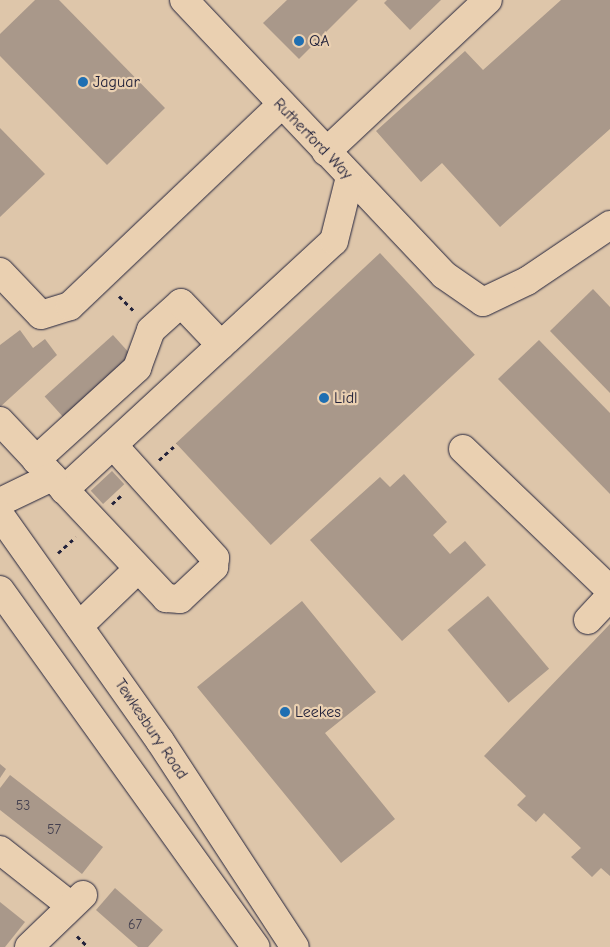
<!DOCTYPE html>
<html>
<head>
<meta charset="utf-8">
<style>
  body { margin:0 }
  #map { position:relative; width:610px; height:947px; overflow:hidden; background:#dec6aa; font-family:"Comic Neue",sans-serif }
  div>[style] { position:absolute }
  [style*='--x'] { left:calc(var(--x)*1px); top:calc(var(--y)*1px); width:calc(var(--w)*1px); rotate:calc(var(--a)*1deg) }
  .building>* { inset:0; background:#a9988a; transform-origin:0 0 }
  .path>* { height:3px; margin-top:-1.5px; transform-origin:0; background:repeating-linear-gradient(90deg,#22223b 0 4px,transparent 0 8px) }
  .roads { filter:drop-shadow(0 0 1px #22223b) drop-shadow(0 0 1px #22223b) }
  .minor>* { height:28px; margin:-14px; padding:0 14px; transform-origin:14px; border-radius:14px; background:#ead0b1 }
  .highway>* { height:28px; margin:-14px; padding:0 14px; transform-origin:14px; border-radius:14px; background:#ead0b1 }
  .dots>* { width:14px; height:14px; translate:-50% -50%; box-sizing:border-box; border:2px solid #ead0b1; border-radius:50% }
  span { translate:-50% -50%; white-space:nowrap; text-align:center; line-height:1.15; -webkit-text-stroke:4.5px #ead0b1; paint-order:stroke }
  .number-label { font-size:14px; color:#44404f }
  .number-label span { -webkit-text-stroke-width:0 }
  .poi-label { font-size:16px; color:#22223b }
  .left { translate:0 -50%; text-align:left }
  .street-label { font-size:16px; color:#22223b }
</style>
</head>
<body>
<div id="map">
  <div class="building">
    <div style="clip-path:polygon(35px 0,59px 0,165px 108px,107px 165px,0 56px,0 34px)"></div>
    <div style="clip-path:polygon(287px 0,358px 0,299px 59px,263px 23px)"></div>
    <div style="clip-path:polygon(387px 0,441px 0,410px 30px,384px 3px)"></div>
    <div style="clip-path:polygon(561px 0,610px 0,610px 129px,500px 227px,442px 163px,421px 182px,376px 131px,465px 51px,483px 70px)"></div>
    <div style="clip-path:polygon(0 128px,45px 174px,0 217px)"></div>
    <div style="left:380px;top:253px;width:139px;height:279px;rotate:47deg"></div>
    <div style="clip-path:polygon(593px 289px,610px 307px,610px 393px,550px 331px)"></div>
    <div style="clip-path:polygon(20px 330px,33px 348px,45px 339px,57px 355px,0 407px,0 345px)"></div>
    <div style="left:113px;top:335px;width:30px;height:92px;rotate:48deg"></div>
    <div style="clip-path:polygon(539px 340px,610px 413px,610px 494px,498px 379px)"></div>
    <div style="left:112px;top:471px;width:18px;height:29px;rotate:47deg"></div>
    <div style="clip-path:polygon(404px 474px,447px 522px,433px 535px,450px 554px,465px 541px,486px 565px,402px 641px,310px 540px,380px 477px,390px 487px)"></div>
    <div style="left:488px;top:596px;width:95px;height:53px;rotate:50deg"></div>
    <div style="clip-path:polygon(302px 601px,376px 692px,325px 733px,395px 819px,341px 863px,197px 687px)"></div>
    <div style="clip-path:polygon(610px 624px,610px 876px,601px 868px,592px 877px,571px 857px,581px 848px,544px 813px,536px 822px,517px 805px,526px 796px,484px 756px)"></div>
    <div style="clip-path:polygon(0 764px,6px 769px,0 778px)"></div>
    <div style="clip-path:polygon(10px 775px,103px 847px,82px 874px,0 810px,0 788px)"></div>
    <div style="clip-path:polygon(115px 888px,163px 930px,148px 947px,138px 947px,96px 910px)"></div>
    <div style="clip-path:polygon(0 902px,25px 922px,5px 947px,0 947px)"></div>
  </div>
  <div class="path">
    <div style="--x:119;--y:296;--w:21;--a:45"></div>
    <div style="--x:159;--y:460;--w:24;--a:-42"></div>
    <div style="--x:112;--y:504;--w:16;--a:-43"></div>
    <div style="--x:58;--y:553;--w:24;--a:-42"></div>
    <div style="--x:77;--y:936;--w:16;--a:45"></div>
  </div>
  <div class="roads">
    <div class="minor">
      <div style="--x:184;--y:0;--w:378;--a:46.6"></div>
      <div style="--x:444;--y:275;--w:47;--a:34.7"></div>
      <div style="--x:483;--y:302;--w:49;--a:-25.5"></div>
      <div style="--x:527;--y:281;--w:100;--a:-34"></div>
      <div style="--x:326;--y:152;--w:222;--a:-43.2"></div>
      <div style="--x:0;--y:272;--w:59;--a:46.4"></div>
      <div style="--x:41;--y:315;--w:30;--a:-17"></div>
      <div style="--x:70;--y:306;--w:291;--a:-43.6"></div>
      <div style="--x:0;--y:421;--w:243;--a:46.8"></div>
      <div style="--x:166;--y:598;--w:14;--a:4"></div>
      <div style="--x:180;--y:599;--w:47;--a:-43.3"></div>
      <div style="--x:214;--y:567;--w:9;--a:-84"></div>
      <div style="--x:215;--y:558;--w:152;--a:-132.1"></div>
      <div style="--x:463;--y:449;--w:204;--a:43.8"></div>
      <div style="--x:36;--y:460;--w:137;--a:-42.3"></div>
      <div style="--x:137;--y:368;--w:40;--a:-69.8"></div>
      <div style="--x:151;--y:330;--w:40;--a:-42"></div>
      <div style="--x:181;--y:303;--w:58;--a:46.4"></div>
      <div style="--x:64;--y:490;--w:367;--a:-42.7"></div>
      <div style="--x:334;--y:241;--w:66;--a:-76"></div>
      <div style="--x:0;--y:502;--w:58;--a:-25.7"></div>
      <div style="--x:588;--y:620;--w:33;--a:-47"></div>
      <div style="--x:79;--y:626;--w:82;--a:-44"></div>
      <div style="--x:0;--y:850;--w:90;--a:38.3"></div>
      <div style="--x:29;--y:947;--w:75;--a:-43.9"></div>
    </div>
    <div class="highway">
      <div style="--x:0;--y:515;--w:277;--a:54.7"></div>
      <div style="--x:160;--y:741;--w:246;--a:56.8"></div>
      <div style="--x:0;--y:590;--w:439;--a:54.4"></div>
    </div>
  </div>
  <div class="dots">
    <div style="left:299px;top:41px;background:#1f6fb2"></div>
    <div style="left:83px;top:82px;background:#1f6fb2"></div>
    <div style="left:324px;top:398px;background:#1f6fb2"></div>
    <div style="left:285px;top:712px;background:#1f6fb2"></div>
  </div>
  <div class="number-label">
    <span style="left:23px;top:806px">53</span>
    <span style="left:54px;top:830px">57</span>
    <span style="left:135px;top:925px">67</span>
  </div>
  <div class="poi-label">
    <span class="left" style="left:309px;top:41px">QA</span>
    <span class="left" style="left:93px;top:82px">Jaguar</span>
    <span class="left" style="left:334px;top:398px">Lidl</span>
    <span class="left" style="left:295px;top:712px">Leekes</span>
  </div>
  <div class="street-label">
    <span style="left:313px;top:139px;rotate:46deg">Rutherford Way</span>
    <span style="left:151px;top:729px;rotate:56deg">Tewkesbury Road</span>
  </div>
</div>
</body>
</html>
